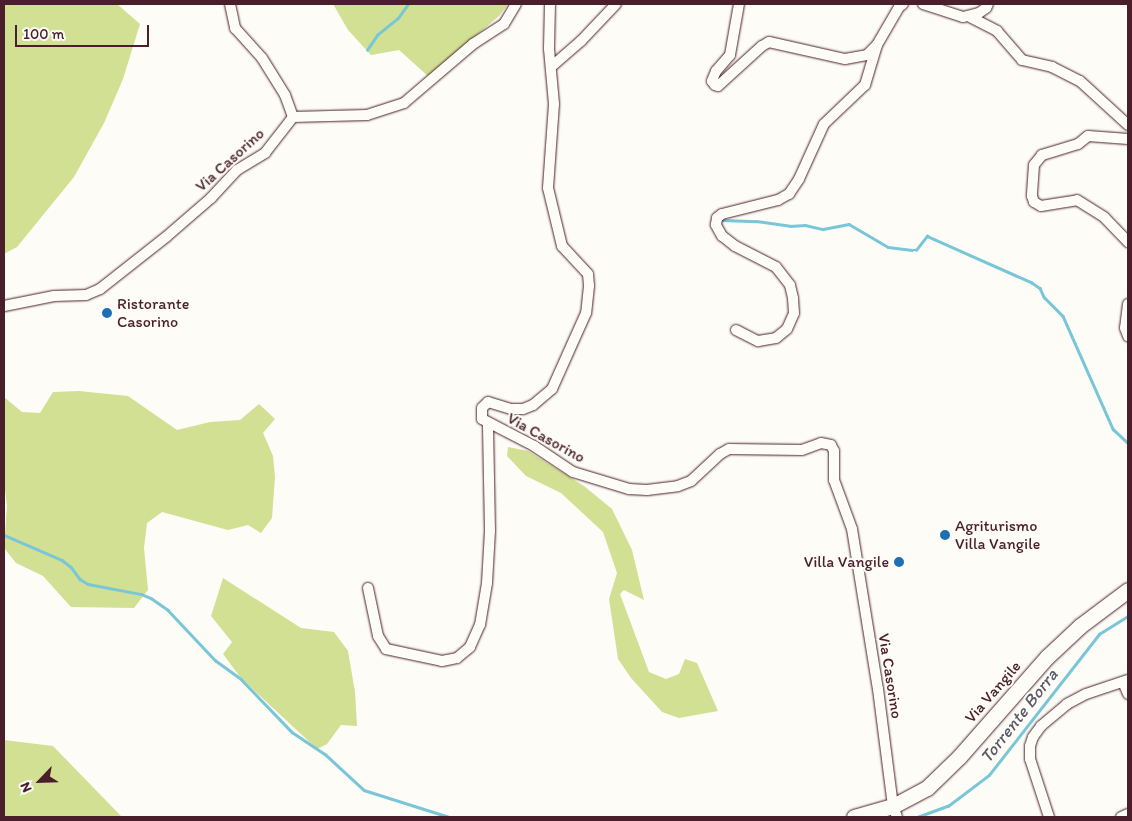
<!DOCTYPE html>
<html>
<head>
<meta charset="utf-8">
<style>
  body { margin:0 }
  #map { position:relative; width:1132px; height:821px; overflow:hidden; background:#fdfcf7; font-family:Itim,sans-serif }
  div>[style] { position:absolute }
  [style*='--x'] { left:calc(var(--x)*1px); top:calc(var(--y)*1px); width:calc(var(--w)*1px); rotate:calc(var(--a)*1deg) }
  .green>* { inset:0; background:#d2e093 }
  .stream>* { height:2.5px; margin:-1.25px; padding:0 1.25px; transform-origin:1.25px; border-radius:1.25px; background:#79c6d8 }
  .roads { filter:drop-shadow(0 0 1px #4a1f2b) drop-shadow(0 0 1px #4a1f2b) }
  .street>* { height:10px; margin:-5px; padding:0 5px; transform-origin:5px; border-radius:5px; background:#fdfcf7 }
  .secondary>* { height:15px; margin:-7.5px; padding:0 7.5px; transform-origin:7.5px; border-radius:7.5px; background:#fdfcf7 }
  .dots>* { width:14px; height:14px; translate:-50% -50%; box-sizing:border-box; border:2px solid #fdfcf7; border-radius:50% }
  span { translate:-50% -50%; white-space:nowrap; text-align:center; line-height:1.15; -webkit-text-stroke:4px #fdfcf7; paint-order:stroke }
  .street-label { font-size:16px; color:#4a1f2b }
  .poi-label { font-size:16px; color:#4a1f2b }
  .left { translate:0 -50%; text-align:left }
  .right { translate:-100% -50%; text-align:right }
  .water-label { font-size:18px; color:#5a5968; font-style:italic }
  .frame { position:absolute; inset:0; border:5px solid #4a1f2b; pointer-events:none }
  .north { position:absolute; left:15px; top:756px; width:50px; height:50px; -webkit-text-stroke:4px #fdfcf7; paint-order:stroke; rotate:246deg; font-size:14px; font-weight:700; line-height:20px; text-align:center; color:#4a1f2b }
  .north::after { content:''; display:block; margin:auto; width:18px; height:22px; background:#4a1f2b; clip-path:polygon(50% 0,100% 100%,50% 72%,0 100%) }
  .scale { position:absolute; left:15px; top:25px; width:134px; height:22px; box-sizing:border-box; border:2px solid #4a1f2b; border-top:0; padding-left:6px; font-size:15px; line-height:18px; white-space:nowrap; color:#4a1f2b; -webkit-text-stroke:4px #fdfcf7; paint-order:stroke }
</style>
</head>
<body>
<div id="map">
  <div class="green">
    <div style="clip-path:polygon(4px 4px,117px 4px,140px 24px,123px 79px,104px 123px,74px 177px,17px 247px,4px 254px)"></div>
    <div style="clip-path:polygon(333px 4px,508px 4px,499px 16px,428px 76px,399px 50px,371px 55px,348px 30px)"></div>
    <div style="clip-path:polygon(79px 391px,128px 396px,177px 430px,210px 422px,240px 420px,259px 404px,275px 419px,263px 433px,273px 456px,275px 477px,272px 518px,261px 533px,248px 525px,228px 530px,162px 512px,147px 523px,144px 548px,148px 590px,134px 608px,71px 607px,43px 576px,16px 563px,4px 548px,7px 506px,4px 482px,4px 397px,22px 412px,40px 413px,53px 392px)"></div>
    <div style="clip-path:polygon(508px 447px,528px 451px,584px 486px,612px 509px,632px 550px,644px 600px,624px 590px,620px 594px,649px 672px,666px 679px,679px 674px,685px 659px,697px 663px,718px 711px,679px 718px,662px 712px,631px 678px,618px 659px,609px 599px,617px 573px,603px 532px,561px 493px,526px 476px,507px 456px)"></div>
    <div style="clip-path:polygon(223px 578px,301px 628px,334px 632px,348px 651px,355px 692px,357px 726px,341px 725px,327px 744px,317px 749px,241px 678px,223px 654px,232px 642px,211px 616px)"></div>
    <div style="clip-path:polygon(4px 740px,53px 746px,122px 817px,4px 817px)"></div>
  </div>
  <div class="stream">
    <div style="--x:367;--y:50;--w:18;--a:-56"></div>
    <div style="--x:377;--y:35;--w:27;--a:-39"></div>
    <div style="--x:398;--y:18;--w:17;--a:-54"></div>
    <div style="--x:723;--y:220;--w:33;--a:2"></div>
    <div style="--x:756;--y:221;--w:34;--a:8"></div>
    <div style="--x:790;--y:226;--w:15;--a:-4"></div>
    <div style="--x:805;--y:225;--w:18;--a:13"></div>
    <div style="--x:823;--y:229;--w:26;--a:-11"></div>
    <div style="--x:849;--y:224;--w:45;--a:30.5"></div>
    <div style="--x:888;--y:247;--w:24;--a:7"></div>
    <div style="--x:912;--y:250;--w:4;--a:0"></div>
    <div style="--x:916;--y:250;--w:18;--a:-52"></div>
    <div style="--x:927;--y:236;--w:114;--a:23.9"></div>
    <div style="--x:1031;--y:282;--w:11;--a:34"></div>
    <div style="--x:1040;--y:288;--w:10;--a:66"></div>
    <div style="--x:1044;--y:297;--w:27;--a:45"></div>
    <div style="--x:1063;--y:316;--w:124;--a:66.1"></div>
    <div style="--x:1113;--y:429;--w:21;--a:43"></div>
    <div style="--x:4;--y:535;--w:63;--a:23.3"></div>
    <div style="--x:62;--y:560;--w:11;--a:38"></div>
    <div style="--x:71;--y:567;--w:15;--a:53"></div>
    <div style="--x:80;--y:579;--w:9;--a:32"></div>
    <div style="--x:88;--y:584;--w:54;--a:10.7"></div>
    <div style="--x:141;--y:594;--w:11;--a:22"></div>
    <div style="--x:151;--y:598;--w:21;--a:35"></div>
    <div style="--x:168;--y:610;--w:69;--a:46.8"></div>
    <div style="--x:215;--y:660;--w:32;--a:36"></div>
    <div style="--x:241;--y:679;--w:74;--a:46.1"></div>
    <div style="--x:292;--y:732;--w:40;--a:34"></div>
    <div style="--x:325;--y:754;--w:53;--a:42.7"></div>
    <div style="--x:364;--y:790;--w:89;--a:17.6"></div>
    <div style="--x:917;--y:817;--w:33;--a:-20"></div>
    <div style="--x:948;--y:806;--w:51;--a:-37.1"></div>
    <div style="--x:989;--y:775;--w:179;--a:-52"></div>
    <div style="--x:1099;--y:634;--w:34;--a:-32"></div>
  </div>
  <div class="roads">
    <div class="street">
      <div style="--x:230;--y:4;--w:25;--a:78"></div>
      <div style="--x:235;--y:28;--w:40;--a:48"></div>
      <div style="--x:262;--y:58;--w:44;--a:58.1"></div>
      <div style="--x:285;--y:95;--w:23;--a:70"></div>
      <div style="--x:550;--y:4;--w:45;--a:91.3"></div>
      <div style="--x:549;--y:49;--w:55;--a:84.8"></div>
      <div style="--x:554;--y:104;--w:84;--a:94.1"></div>
      <div style="--x:548;--y:188;--w:60;--a:76.4"></div>
      <div style="--x:562;--y:246;--w:38;--a:47"></div>
      <div style="--x:588;--y:274;--w:12;--a:85"></div>
      <div style="--x:589;--y:286;--w:27;--a:96"></div>
      <div style="--x:586;--y:313;--w:83;--a:114.1"></div>
      <div style="--x:552;--y:389;--w:25;--a:140"></div>
      <div style="--x:533;--y:405;--w:11;--a:158"></div>
      <div style="--x:523;--y:409;--w:12;--a:180"></div>
      <div style="--x:511;--y:409;--w:24;--a:-163"></div>
      <div style="--x:488;--y:402;--w:8;--a:135"></div>
      <div style="--x:482;--y:408;--w:11;--a:90"></div>
      <div style="--x:482;--y:419;--w:59;--a:27.4"></div>
      <div style="--x:534;--y:446;--w:47;--a:33.7"></div>
      <div style="--x:573;--y:472;--w:59;--a:16.9"></div>
      <div style="--x:629;--y:489;--w:18;--a:3"></div>
      <div style="--x:647;--y:490;--w:31;--a:-7"></div>
      <div style="--x:678;--y:486;--w:14;--a:-21"></div>
      <div style="--x:691;--y:481;--w:40;--a:-43"></div>
      <div style="--x:720;--y:454;--w:10;--a:-29"></div>
      <div style="--x:729;--y:449;--w:73;--a:0.8"></div>
      <div style="--x:802;--y:450;--w:20;--a:-20"></div>
      <div style="--x:821;--y:443;--w:10;--a:11"></div>
      <div style="--x:831;--y:445;--w:7;--a:63"></div>
      <div style="--x:834;--y:451;--w:29;--a:90"></div>
      <div style="--x:834;--y:480;--w:52;--a:69.8"></div>
      <div style="--x:852;--y:529;--w:162;--a:80.8"></div>
      <div style="--x:878;--y:689;--w:118;--a:82.7"></div>
      <div style="--x:893;--y:806;--w:12;--a:70"></div>
      <div style="--x:739;--y:4;--w:52;--a:100"></div>
      <div style="--x:730;--y:55;--w:21;--a:131"></div>
      <div style="--x:716;--y:71;--w:11;--a:112"></div>
      <div style="--x:712;--y:81;--w:5;--a:53"></div>
      <div style="--x:715;--y:85;--w:3;--a:18"></div>
      <div style="--x:718;--y:86;--w:59;--a:-42.3"></div>
      <div style="--x:762;--y:46;--w:8;--a:-30"></div>
      <div style="--x:769;--y:42;--w:78;--a:12.6"></div>
      <div style="--x:845;--y:59;--w:22;--a:-10"></div>
      <div style="--x:867;--y:55;--w:14;--a:-45"></div>
      <div style="--x:877;--y:45;--w:44;--a:-59.9"></div>
      <div style="--x:899;--y:7;--w:5;--a:-37"></div>
      <div style="--x:923;--y:4;--w:42;--a:18"></div>
      <div style="--x:963;--y:17;--w:16;--a:-14"></div>
      <div style="--x:979;--y:13;--w:9;--a:-36"></div>
      <div style="--x:986;--y:8;--w:4;--a:-63"></div>
      <div style="--x:968;--y:16;--w:33;--a:27"></div>
      <div style="--x:997;--y:31;--w:38;--a:49"></div>
      <div style="--x:1022;--y:60;--w:31;--a:13"></div>
      <div style="--x:1052;--y:67;--w:31;--a:27"></div>
      <div style="--x:1080;--y:81;--w:65;--a:42.5"></div>
      <div style="--x:551;--y:67;--w:40;--a:-41"></div>
      <div style="--x:581;--y:41;--w:51;--a:-46.6"></div>
      <div style="--x:1128;--y:139;--w:40;--a:-175.7"></div>
      <div style="--x:1088;--y:136;--w:13;--a:141"></div>
      <div style="--x:1078;--y:144;--w:38;--a:163"></div>
      <div style="--x:1042;--y:155;--w:13;--a:129"></div>
      <div style="--x:1034;--y:165;--w:31;--a:94"></div>
      <div style="--x:1032;--y:196;--w:6;--a:72"></div>
      <div style="--x:1034;--y:202;--w:8;--a:30"></div>
      <div style="--x:1041;--y:206;--w:36;--a:-9"></div>
      <div style="--x:1077;--y:200;--w:32;--a:32"></div>
      <div style="--x:1104;--y:217;--w:35;--a:46"></div>
      <div style="--x:1128;--y:304;--w:24;--a:97"></div>
      <div style="--x:1125;--y:328;--w:9;--a:69"></div>
      <div style="--x:4;--y:306;--w:51;--a:-11.3"></div>
      <div style="--x:54;--y:296;--w:32;--a:-2"></div>
      <div style="--x:86;--y:295;--w:15;--a:-23"></div>
      <div style="--x:100;--y:289;--w:84;--a:-38.2"></div>
      <div style="--x:166;--y:237;--w:60;--a:-40.9"></div>
      <div style="--x:211;--y:198;--w:38;--a:-47"></div>
      <div style="--x:237;--y:170;--w:33;--a:-31"></div>
      <div style="--x:265;--y:153;--w:46;--a:-52.1"></div>
      <div style="--x:293;--y:117;--w:74;--a:-1.5"></div>
      <div style="--x:367;--y:115;--w:39;--a:-18"></div>
      <div style="--x:404;--y:103;--w:91;--a:-40.5"></div>
      <div style="--x:473;--y:44;--w:37;--a:-33"></div>
      <div style="--x:504;--y:24;--w:23;--a:-59"></div>
      <div style="--x:736;--y:330;--w:25;--a:27"></div>
      <div style="--x:758;--y:341;--w:18;--a:-9"></div>
      <div style="--x:776;--y:338;--w:14;--a:-39"></div>
      <div style="--x:787;--y:329;--w:17;--a:-66"></div>
      <div style="--x:794;--y:313;--w:15;--a:-94"></div>
      <div style="--x:793;--y:298;--w:13;--a:-103"></div>
      <div style="--x:790;--y:285;--w:23;--a:-128"></div>
      <div style="--x:776;--y:267;--w:46;--a:-152.9"></div>
      <div style="--x:735;--y:246;--w:16;--a:-142"></div>
      <div style="--x:722;--y:236;--w:13;--a:-119"></div>
      <div style="--x:716;--y:225;--w:7;--a:-82"></div>
      <div style="--x:717;--y:218;--w:6;--a:-39"></div>
      <div style="--x:722;--y:214;--w:58;--a:-14"></div>
      <div style="--x:778;--y:200;--w:13;--a:-29"></div>
      <div style="--x:789;--y:194;--w:18;--a:-56"></div>
      <div style="--x:799;--y:179;--w:60;--a:-65.6"></div>
      <div style="--x:824;--y:124;--w:57;--a:-43.6"></div>
      <div style="--x:865;--y:85;--w:42;--a:-73.3"></div>
      <div style="--x:368;--y:588;--w:49;--a:78.2"></div>
      <div style="--x:378;--y:636;--w:15;--a:58"></div>
      <div style="--x:386;--y:649;--w:57;--a:12.1"></div>
      <div style="--x:442;--y:661;--w:15;--a:-11"></div>
      <div style="--x:457;--y:658;--w:17;--a:-40"></div>
      <div style="--x:470;--y:647;--w:24;--a:-66"></div>
      <div style="--x:480;--y:625;--w:43;--a:-80.5"></div>
      <div style="--x:487;--y:583;--w:52;--a:-86.7"></div>
      <div style="--x:490;--y:531;--w:107;--a:-91.1"></div>
      <div style="--x:1123;--y:682;--w:13;--a:67"></div>
      <div style="--x:1049;--y:817;--w:61;--a:-108.1"></div>
      <div style="--x:1030;--y:759;--w:13;--a:-90"></div>
      <div style="--x:1030;--y:746;--w:9;--a:-72"></div>
      <div style="--x:1033;--y:737;--w:14;--a:-54"></div>
      <div style="--x:1041;--y:726;--w:34;--a:-40"></div>
      <div style="--x:1067;--y:704;--w:21;--a:-28"></div>
      <div style="--x:1086;--y:694;--w:44;--a:-18.4"></div>
      <div style="--x:1121;--y:817;--w:8;--a:-23"></div>
    </div>
    <div class="secondary">
      <div style="--x:854;--y:817;--w:41;--a:-15.8"></div>
      <div style="--x:893;--y:806;--w:38;--a:-28"></div>
      <div style="--x:927;--y:788;--w:45;--a:-44.1"></div>
      <div style="--x:959;--y:757;--w:133;--a:-48.7"></div>
      <div style="--x:1047;--y:657;--w:45;--a:-43.2"></div>
      <div style="--x:1080;--y:626;--w:60;--a:-36.9"></div>
    </div>
  </div>
  <div class="dots">
    <div style="left:107px;top:313px;background:#1f6fb2"></div>
    <div style="left:945px;top:535px;background:#1f6fb2"></div>
    <div style="left:899px;top:562px;background:#1f6fb2"></div>
  </div>
  <div class="street-label">
    <span style="left:230px;top:160px;rotate:-42deg">Via Casorino</span>
    <span style="left:546px;top:438px;rotate:29deg">Via Casorino</span>
    <span style="left:890px;top:676px;rotate:81deg">Via Casorino</span>
    <span style="left:993px;top:692px;rotate:-49deg">Via Vangile</span>
  </div>
  <div class="poi-label">
    <span class="left" style="left:117px;top:313px">Ristorante<br>Casorino</span>
    <span class="left" style="left:955px;top:535px">Agriturismo<br>Villa Vangile</span>
    <span class="right" style="left:889px;top:562px">Villa Vangile</span>
  </div>
  <div class="water-label">
    <span style="left:1019px;top:716px;rotate:-52deg">Torrente Borra</span>
  </div>
  <div class="frame"></div>
  <div class="north">N</div>
  <div class="scale">100 m</div>
</div>
</body>
</html>
